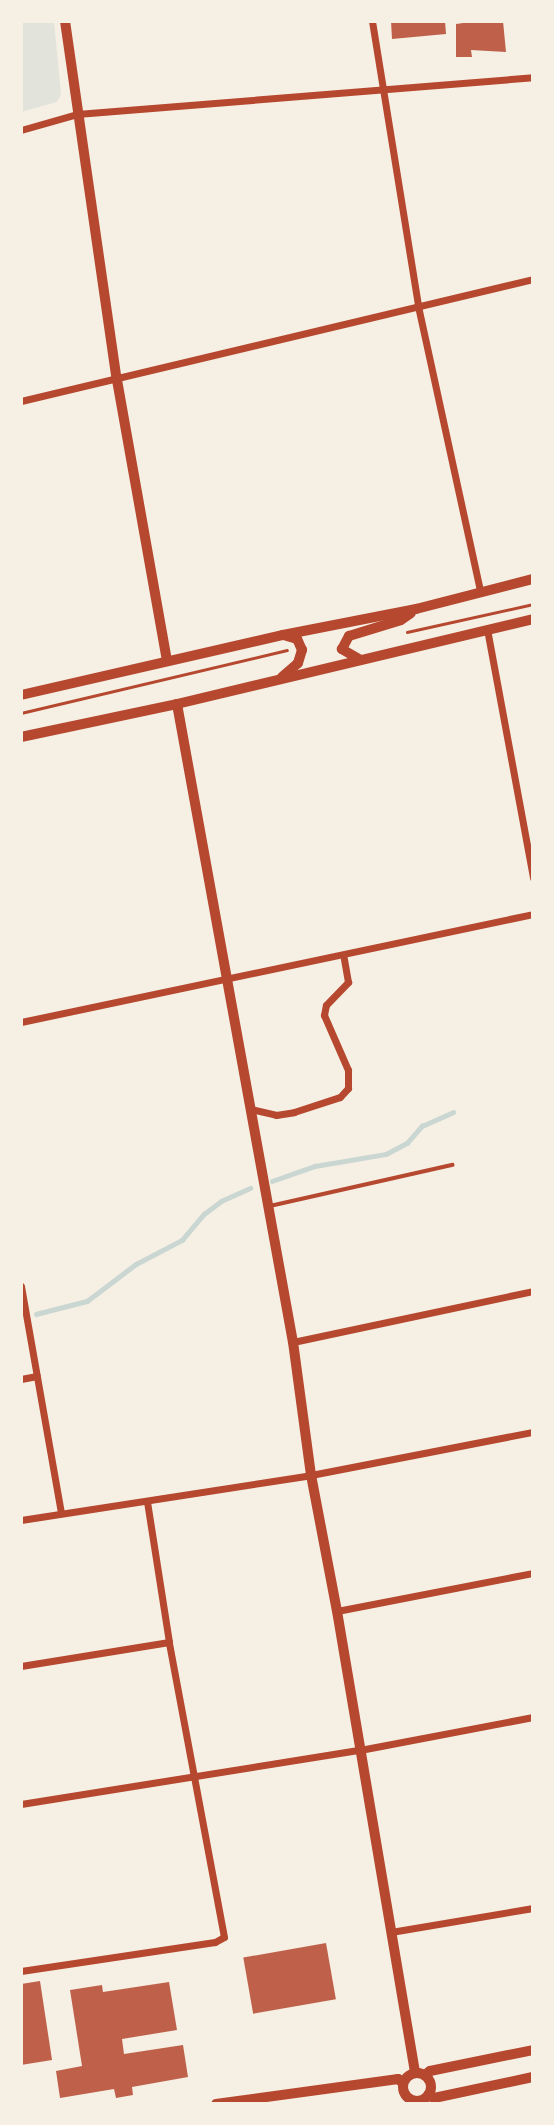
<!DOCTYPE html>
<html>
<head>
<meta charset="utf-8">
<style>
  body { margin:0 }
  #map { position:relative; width:554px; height:2125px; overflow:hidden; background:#f6efe4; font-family:"Golos Text",sans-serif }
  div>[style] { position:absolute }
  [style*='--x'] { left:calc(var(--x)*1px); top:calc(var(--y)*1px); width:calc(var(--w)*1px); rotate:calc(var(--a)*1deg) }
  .green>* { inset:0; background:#e2e4dc }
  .stream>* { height:4.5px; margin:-2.25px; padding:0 2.25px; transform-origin:2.25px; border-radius:2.25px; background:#c9d6d2 }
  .building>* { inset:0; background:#bf614a; transform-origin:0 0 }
  .path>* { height:2.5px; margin:-1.25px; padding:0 1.25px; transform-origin:1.25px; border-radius:1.25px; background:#b5482f }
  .service>* { height:3.5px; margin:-1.75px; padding:0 1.75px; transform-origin:1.75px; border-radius:1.75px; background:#b5482f }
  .minor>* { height:7px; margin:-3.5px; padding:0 3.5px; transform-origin:3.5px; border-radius:3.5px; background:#b5482f }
  .secondary>* { height:10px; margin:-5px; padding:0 5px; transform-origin:5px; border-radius:5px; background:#b5482f }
  .secondary>.ring { margin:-5px; padding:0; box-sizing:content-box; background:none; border:10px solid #b5482f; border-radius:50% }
  .primary>* { height:10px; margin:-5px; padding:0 5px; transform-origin:5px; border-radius:5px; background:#b5482f }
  span { translate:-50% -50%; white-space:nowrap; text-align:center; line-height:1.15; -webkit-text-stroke:7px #f6efe4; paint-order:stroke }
  .frame { position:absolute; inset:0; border:23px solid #f6efe4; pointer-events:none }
</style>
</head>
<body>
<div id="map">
  <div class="green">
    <div style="clip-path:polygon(21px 21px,54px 21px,61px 94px,57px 102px,21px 112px)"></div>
  </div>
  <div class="stream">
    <div style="--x:272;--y:1181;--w:46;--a:-19.2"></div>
    <div style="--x:315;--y:1166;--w:72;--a:-9.6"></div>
    <div style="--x:386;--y:1154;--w:24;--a:-28"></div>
    <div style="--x:407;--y:1143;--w:23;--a:-49"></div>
    <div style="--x:422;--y:1126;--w:34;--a:-24"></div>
    <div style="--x:36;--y:1314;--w:53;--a:-14.3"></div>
    <div style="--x:87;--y:1301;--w:61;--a:-37.1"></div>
    <div style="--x:136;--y:1264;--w:52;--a:-27.6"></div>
    <div style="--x:182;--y:1240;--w:34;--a:-50"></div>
    <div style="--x:204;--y:1214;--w:21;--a:-37"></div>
    <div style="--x:221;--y:1201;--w:32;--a:-24"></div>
  </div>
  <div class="building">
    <div style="clip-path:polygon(391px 21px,445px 21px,446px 34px,392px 39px)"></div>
    <div style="clip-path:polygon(477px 21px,503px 21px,506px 52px,471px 50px,472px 57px,456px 57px,456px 24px)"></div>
    <div style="left:326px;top:1943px;width:57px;height:84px;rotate:80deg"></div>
    <div style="clip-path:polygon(40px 1981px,52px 2060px,21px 2065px,21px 1984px)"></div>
    <div style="clip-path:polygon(169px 1982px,177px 2030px,122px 2039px,124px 2054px,183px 2045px,188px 2077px,132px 2087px,133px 2095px,116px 2098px,114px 2089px,60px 2098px,56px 2071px,82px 2066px,70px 1990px,102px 1985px,103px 1992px)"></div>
  </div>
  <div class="path">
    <div style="--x:407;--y:632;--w:129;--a:-12.5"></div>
    <div style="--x:21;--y:713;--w:273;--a:-13.3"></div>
  </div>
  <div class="service">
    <div style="--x:270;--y:1206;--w:187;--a:-12.7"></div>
  </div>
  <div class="minor">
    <div style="--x:372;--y:21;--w:289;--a:80.8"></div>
    <div style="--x:418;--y:306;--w:292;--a:77.7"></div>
    <div style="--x:21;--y:130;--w:58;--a:-15.9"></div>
    <div style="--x:77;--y:114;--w:457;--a:-4.6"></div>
    <div style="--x:21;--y:401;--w:526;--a:-13.4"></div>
    <div style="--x:487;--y:629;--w:253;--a:79.5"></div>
    <div style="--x:21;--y:1022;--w:523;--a:-11.91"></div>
    <div style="--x:251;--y:1109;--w:26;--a:13"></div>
    <div style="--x:276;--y:1115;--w:18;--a:-9"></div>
    <div style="--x:294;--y:1112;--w:48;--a:-18.1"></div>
    <div style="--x:340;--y:1097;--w:12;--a:-48"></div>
    <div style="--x:348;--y:1088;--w:18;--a:-90"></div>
    <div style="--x:348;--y:1070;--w:60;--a:-113.6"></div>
    <div style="--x:324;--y:1015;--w:10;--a:-79"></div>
    <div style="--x:326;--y:1005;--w:32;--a:-46"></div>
    <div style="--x:348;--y:982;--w:27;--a:-100"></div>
    <div style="--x:21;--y:1286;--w:230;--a:80"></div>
    <div style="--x:293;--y:1342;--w:245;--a:-12"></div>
    <div style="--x:21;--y:1379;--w:16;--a:-11"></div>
    <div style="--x:21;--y:1520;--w:293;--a:-8.8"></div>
    <div style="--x:311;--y:1475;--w:226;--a:-11"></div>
    <div style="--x:337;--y:1611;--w:200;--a:-11"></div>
    <div style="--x:21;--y:1666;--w:150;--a:-9.2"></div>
    <div style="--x:21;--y:1804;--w:343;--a:-9.1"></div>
    <div style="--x:360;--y:1750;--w:176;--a:-10.8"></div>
    <div style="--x:391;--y:1932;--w:144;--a:-9.6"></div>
    <div style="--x:21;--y:1971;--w:196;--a:-8.5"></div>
    <div style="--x:215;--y:1942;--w:10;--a:-29"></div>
    <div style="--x:224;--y:1937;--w:300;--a:-100.6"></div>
    <div style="--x:169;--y:1642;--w:142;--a:-98.9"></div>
  </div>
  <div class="secondary">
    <div style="--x:65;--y:21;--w:363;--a:81.8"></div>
    <div style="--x:117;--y:380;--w:285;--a:79.9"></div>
    <div style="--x:177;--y:704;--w:648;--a:79.7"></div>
    <div style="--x:293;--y:1342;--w:134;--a:82.3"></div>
    <div style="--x:311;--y:1475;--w:138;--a:79.2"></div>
    <div style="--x:337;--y:1611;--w:468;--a:80.4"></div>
    <div class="ring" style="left:403px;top:2073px;width:18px;height:18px"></div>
    <div style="--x:425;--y:2075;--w:6;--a:-39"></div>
    <div style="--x:430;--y:2071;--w:105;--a:-11.5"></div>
    <div style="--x:428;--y:2095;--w:7;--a:27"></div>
    <div style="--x:434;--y:2098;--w:101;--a:-12"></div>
    <div style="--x:216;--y:2104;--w:184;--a:-7.8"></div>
    <div style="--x:398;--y:2079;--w:6;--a:39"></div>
  </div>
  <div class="primary">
    <div style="--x:359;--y:659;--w:20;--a:-150"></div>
    <div style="--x:342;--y:649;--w:15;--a:-62"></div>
    <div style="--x:349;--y:636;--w:54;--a:-17.1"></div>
    <div style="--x:401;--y:620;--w:12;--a:-35"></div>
    <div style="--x:282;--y:677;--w:21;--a:-41"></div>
    <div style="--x:298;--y:663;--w:14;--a:-73"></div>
    <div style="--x:302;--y:650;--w:12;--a:-114"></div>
    <div style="--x:297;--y:639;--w:14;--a:-163"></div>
    <div style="--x:21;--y:695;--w:269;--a:-12.9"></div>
    <div style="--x:283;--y:635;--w:136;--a:-11.1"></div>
    <div style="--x:416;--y:609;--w:121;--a:-14.4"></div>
    <div style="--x:21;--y:737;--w:159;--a:-11.9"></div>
    <div style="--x:177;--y:704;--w:366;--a:-13.4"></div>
  </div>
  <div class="frame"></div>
</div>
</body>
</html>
